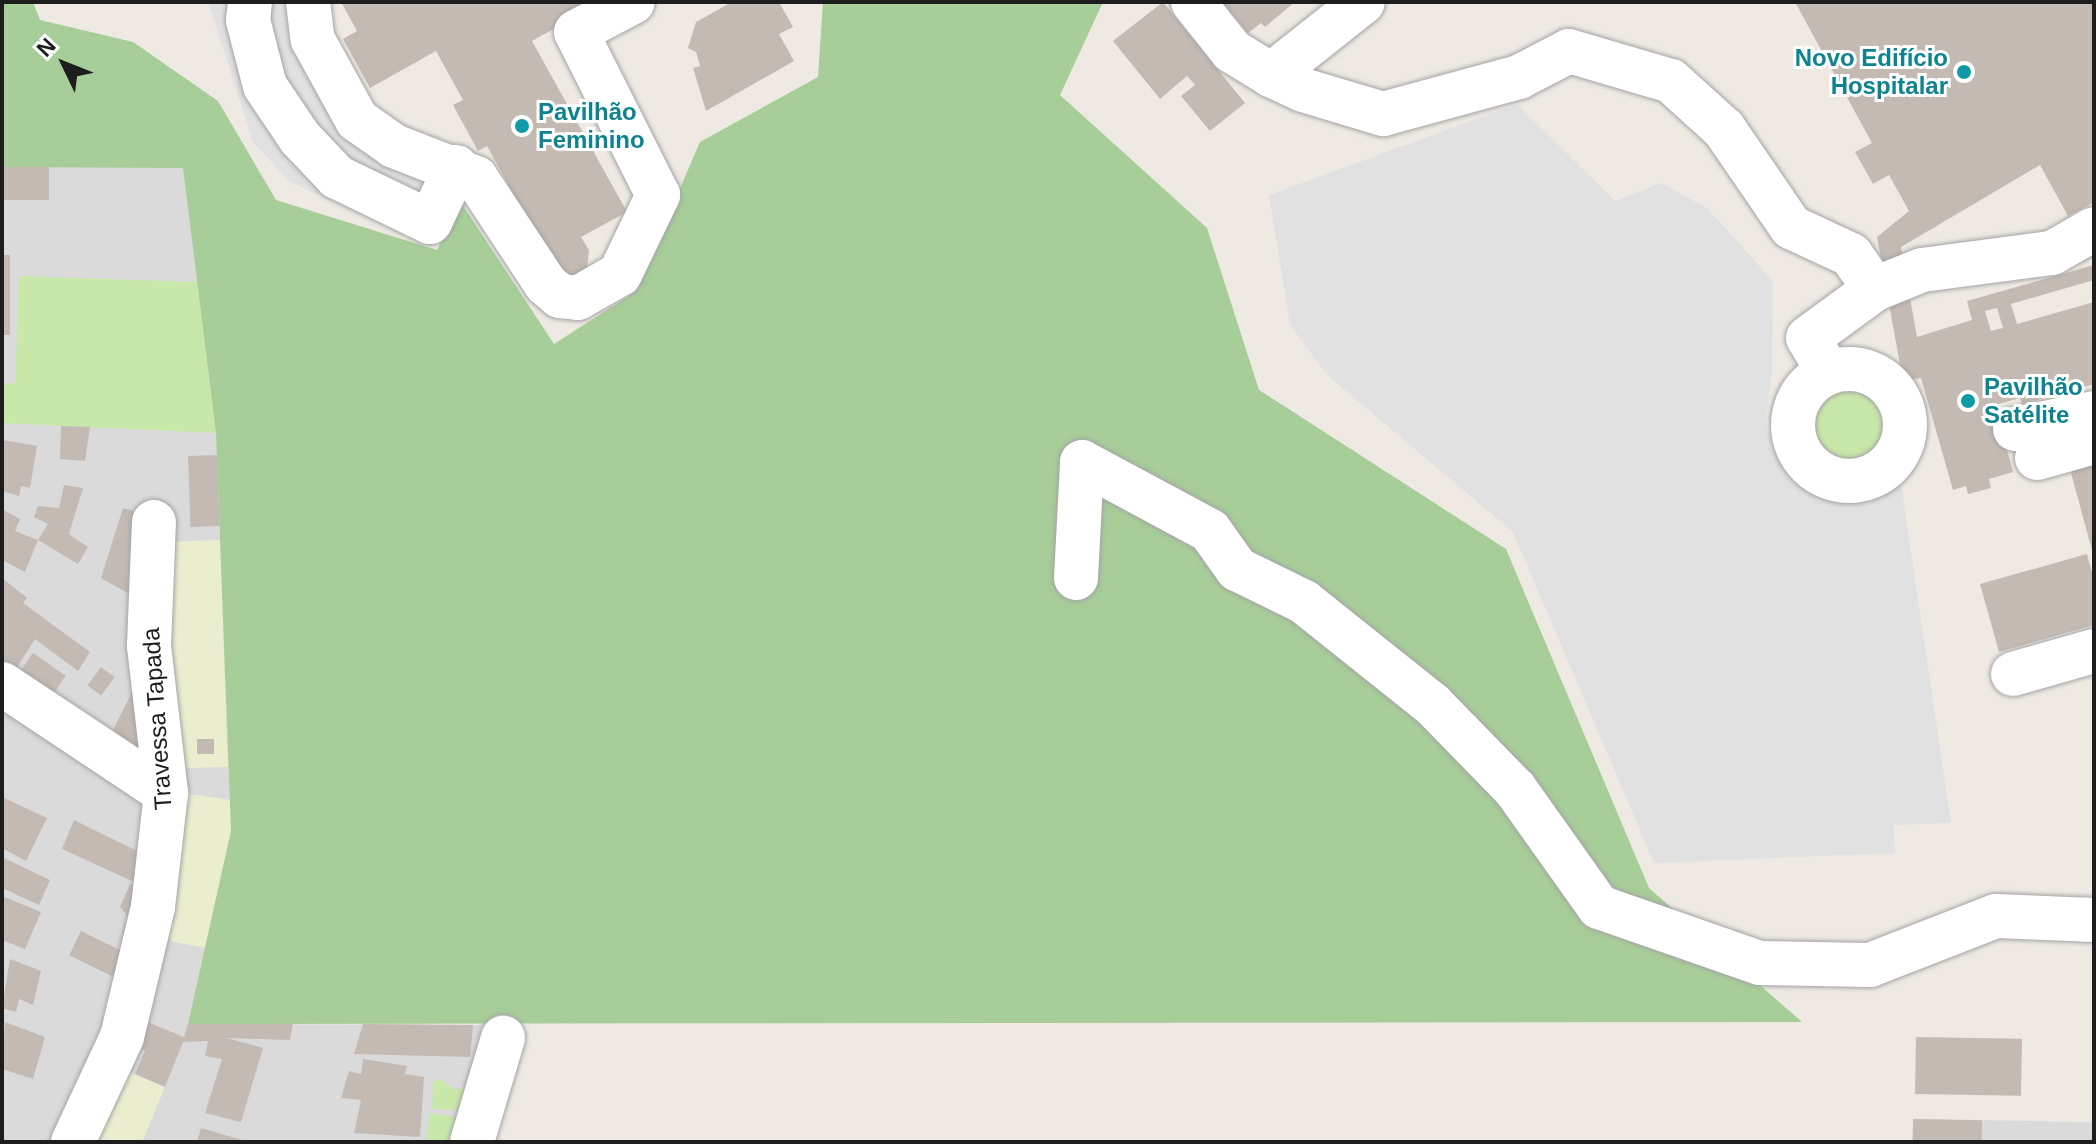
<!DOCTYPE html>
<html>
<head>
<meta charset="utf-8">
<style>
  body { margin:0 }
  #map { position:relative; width:2096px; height:1144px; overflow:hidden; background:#eeeae3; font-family:Helvetica,sans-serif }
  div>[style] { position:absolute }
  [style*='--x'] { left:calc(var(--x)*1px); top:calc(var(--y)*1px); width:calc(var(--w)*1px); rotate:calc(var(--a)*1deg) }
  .residential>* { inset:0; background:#dbdada; transform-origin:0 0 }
  .farmland>* { inset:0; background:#eaedce; transform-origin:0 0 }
  .grass>* { inset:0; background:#c8e8aa }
  .round { border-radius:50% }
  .forest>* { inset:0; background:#a7cd99 }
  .parking>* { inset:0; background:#e1e1e1 }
  .building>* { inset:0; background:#c3bab3; transform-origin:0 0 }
  .roads { filter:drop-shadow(0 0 2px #a4a4a4) drop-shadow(0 0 2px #a4a4a4) }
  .minor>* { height:44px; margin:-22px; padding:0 22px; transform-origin:22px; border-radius:22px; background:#fff }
  .minor>.ring { margin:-22px; padding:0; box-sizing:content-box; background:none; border:44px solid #fff; border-radius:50% }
  .dots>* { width:22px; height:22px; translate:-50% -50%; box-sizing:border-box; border:4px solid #fff; border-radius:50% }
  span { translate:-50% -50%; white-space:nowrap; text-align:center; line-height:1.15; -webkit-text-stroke:6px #fff; paint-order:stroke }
  .culture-label { font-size:24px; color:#0d838f; font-weight:700 }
  .right { translate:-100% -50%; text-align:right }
  .left { translate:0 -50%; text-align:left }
  .street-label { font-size:24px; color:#1d1d1d }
  .frame { position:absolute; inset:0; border:4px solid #1d1d1d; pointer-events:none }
  .north { position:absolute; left:24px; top:24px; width:80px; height:80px; -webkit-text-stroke:6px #fff; paint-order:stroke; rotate:313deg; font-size:22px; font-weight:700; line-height:32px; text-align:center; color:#1d1d1d }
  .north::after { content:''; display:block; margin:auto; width:28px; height:36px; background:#1d1d1d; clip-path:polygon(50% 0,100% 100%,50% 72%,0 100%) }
</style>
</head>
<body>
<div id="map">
  <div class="residential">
    <div style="clip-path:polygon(2px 167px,183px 167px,216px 433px,231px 831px,188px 1024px,493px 1025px,459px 1142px,2px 1142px)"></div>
    <div style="left:1913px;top:1119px;width:181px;height:23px;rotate:1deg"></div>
  </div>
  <div class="farmland">
    <div style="left:220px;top:540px;width:227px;height:63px;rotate:88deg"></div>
    <div style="clip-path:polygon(176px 792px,230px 800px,231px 831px,205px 948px,155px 938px)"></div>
    <div style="clip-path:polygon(116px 1067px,165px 1087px,142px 1142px,83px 1142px)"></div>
  </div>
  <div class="grass">
    <div style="clip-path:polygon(19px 276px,197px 282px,216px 433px,2px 423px,2px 384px,15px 383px)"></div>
    <div class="round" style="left:1807px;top:383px;width:84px;height:84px"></div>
    <div style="clip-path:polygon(442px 1080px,456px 1090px,476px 1082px,468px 1110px,432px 1109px,433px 1081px)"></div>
    <div style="clip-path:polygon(430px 1113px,465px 1119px,459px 1142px,426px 1142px)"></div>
  </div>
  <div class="forest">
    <div style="clip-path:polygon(2px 2px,33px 2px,40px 20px,133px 42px,218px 101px,276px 200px,437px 250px,460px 201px,554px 344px,635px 292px,700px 142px,818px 77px,823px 2px,1103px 2px,1060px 95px,1207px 228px,1259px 390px,1506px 549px,1649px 888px,1802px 1022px,188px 1024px,231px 831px,216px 433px,183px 168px,2px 167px)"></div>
  </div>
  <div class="parking">
    <div style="clip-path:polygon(208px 2px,292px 2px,291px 21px,456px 189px,431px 246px,290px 182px,253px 142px)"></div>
    <div style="clip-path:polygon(1517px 104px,1615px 201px,1661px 183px,1707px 208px,1773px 281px,1772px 376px,1765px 420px,1772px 449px,1794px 484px,1828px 501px,1862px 503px,1901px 484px,1951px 823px,1894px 825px,1895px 853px,1654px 863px,1513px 532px,1327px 375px,1290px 325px,1269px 195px)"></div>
  </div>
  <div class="building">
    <div style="clip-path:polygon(341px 2px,602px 2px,532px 41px,627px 212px,581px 237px,589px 250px,587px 269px,571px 278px,555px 269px,487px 146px,478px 151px,453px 105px,463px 100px,436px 51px,370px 88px,343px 39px,357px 31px)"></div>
    <div style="clip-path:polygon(732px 2px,779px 2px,793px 27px,779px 34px,794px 61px,706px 111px,693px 68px,700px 66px,696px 52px,688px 48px,696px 22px)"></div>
    <div style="clip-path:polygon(1163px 2px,1245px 103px,1210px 131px,1181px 96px,1195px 85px,1187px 76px,1160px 99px,1113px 41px)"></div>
    <div style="clip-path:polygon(1222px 2px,1295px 2px,1265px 27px,1261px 23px,1248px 33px)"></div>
    <div style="clip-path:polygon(evenodd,1795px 2px,2094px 2px,2094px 202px,2068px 216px,2040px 165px,1901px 247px,1917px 337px,1972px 320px,1967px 301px,2094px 265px,2094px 280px,2011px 304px,2017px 324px,2094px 302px,2094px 384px,2022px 404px,2020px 398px,1995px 405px,2013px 472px,1989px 479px,1991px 488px,1968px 494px,1966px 486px,1953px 490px,1921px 378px,1903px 381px,1877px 237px,1909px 211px,1889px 175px,1873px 184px,1855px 152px,1872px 143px,1795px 2px,1997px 308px,2003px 328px,1991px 331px,1985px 311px,1997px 308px)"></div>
    <div style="left:2px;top:167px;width:47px;height:33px"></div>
    <div style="left:2px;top:255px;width:8px;height:80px"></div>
    <div style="clip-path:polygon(61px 426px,90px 427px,85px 461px,60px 459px)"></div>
    <div style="clip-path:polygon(2px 440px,37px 446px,30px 488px,21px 486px,19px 496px,2px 491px)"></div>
    <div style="left:217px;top:455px;width:71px;height:29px;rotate:88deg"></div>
    <div style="clip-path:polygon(2094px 462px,2094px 554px,2093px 554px,2070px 469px)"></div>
    <div style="clip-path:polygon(64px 485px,83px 488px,69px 534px,88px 547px,78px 564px,38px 540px,48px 524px,34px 517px,38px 506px,59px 508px)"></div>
    <div style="clip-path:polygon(123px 508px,148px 515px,138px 599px,101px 578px)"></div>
    <div style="clip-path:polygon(2px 509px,20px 519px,15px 531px,38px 540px,25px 572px,2px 560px)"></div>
    <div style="clip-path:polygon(2087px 554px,2094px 580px,2094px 625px,1999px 652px,1980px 584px)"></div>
    <div style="clip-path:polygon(2px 578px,27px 598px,23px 603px,90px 652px,78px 671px,35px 639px,12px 675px,2px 667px)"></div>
    <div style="left:33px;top:653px;width:40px;height:31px;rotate:35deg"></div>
    <div style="left:101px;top:667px;width:17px;height:23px;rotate:36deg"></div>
    <div style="clip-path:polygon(134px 688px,144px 758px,109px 738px)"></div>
    <div style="left:197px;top:739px;width:17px;height:15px"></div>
    <div style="clip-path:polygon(2px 797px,47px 818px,26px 861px,2px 848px)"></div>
    <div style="clip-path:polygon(74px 820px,149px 857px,145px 887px,62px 849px)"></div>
    <div style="clip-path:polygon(2px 857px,50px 880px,39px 905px,2px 888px)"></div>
    <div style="clip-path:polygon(130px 884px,150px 894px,137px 940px,122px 934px,128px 917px,120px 907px)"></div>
    <div style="clip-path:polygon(2px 896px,41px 912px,25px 949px,2px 940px)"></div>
    <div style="left:81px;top:931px;width:50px;height:27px;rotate:26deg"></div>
    <div style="clip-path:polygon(10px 959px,41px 971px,33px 1005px,19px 999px,16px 1012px,2px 1008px)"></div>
    <div style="clip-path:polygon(145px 1021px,184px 1037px,188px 1024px,293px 1024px,290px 1040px,227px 1038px,263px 1048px,241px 1122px,205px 1113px,222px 1059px,205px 1056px,208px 1041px,183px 1042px,165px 1087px,135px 1074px,145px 1051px,134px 1045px)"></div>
    <div style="clip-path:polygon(5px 1022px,45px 1037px,33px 1079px,2px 1069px)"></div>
    <div style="clip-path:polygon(363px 1024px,473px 1025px,470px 1057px,354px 1054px)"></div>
    <div style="left:1916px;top:1037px;width:106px;height:57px;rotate:1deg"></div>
    <div style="clip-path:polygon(363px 1059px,407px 1066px,405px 1074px,424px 1077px,420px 1137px,354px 1133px,361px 1100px,341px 1098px,349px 1071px,361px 1074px)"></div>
    <div style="left:1913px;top:1119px;width:69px;height:23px;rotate:1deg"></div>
    <div style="clip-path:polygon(201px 1128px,245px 1141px,244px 1142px,197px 1142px)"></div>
  </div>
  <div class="roads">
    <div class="minor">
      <div style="--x:250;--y:2;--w:18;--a:96"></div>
      <div style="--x:248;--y:20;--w:68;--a:75.6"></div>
      <div style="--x:265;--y:86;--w:63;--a:56.1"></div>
      <div style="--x:300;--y:138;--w:54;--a:46.5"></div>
      <div style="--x:337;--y:177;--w:103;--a:25.8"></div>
      <div style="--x:430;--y:222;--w:61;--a:-64.7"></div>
      <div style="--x:308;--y:2;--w:38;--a:83"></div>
      <div style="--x:313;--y:40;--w:91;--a:61.2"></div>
      <div style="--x:357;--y:120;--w:45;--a:35.1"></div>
      <div style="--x:394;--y:146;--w:88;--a:21.3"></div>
      <div style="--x:476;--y:178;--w:127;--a:56.6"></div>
      <div style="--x:546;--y:284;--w:18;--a:41"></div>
      <div style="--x:560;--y:296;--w:18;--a:6"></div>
      <div style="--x:578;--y:298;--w:48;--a:-29.7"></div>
      <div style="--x:620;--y:274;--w:88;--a:-64.3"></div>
      <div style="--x:658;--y:195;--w:182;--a:-116.7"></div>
      <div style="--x:576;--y:32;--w:64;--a:-27.8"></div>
      <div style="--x:1193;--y:2;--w:63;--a:51.5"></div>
      <div style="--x:1232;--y:51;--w:46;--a:31.6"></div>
      <div style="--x:1271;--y:75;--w:35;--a:25"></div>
      <div style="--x:1303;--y:90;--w:84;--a:16.7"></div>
      <div style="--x:1383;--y:114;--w:141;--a:-15.2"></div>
      <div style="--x:1519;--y:77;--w:56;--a:-27.5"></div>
      <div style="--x:1569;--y:51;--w:106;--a:16.4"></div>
      <div style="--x:1671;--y:81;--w:72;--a:42.2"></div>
      <div style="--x:1724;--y:129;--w:119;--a:55.6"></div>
      <div style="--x:1791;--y:227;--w:66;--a:25"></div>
      <div style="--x:1851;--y:255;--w:42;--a:54.8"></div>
      <div style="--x:1271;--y:75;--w:117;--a:-38.4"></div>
      <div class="ring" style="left:1793px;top:369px;width:68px;height:68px"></div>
      <div style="--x:1828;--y:372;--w:39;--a:-120"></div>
      <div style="--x:1808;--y:338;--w:83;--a:-36.2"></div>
      <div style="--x:1875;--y:289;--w:51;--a:-22"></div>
      <div style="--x:1922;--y:270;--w:131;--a:-7.5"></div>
      <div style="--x:2052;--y:253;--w:48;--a:-29.7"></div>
      <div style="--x:2015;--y:429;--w:81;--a:-11.4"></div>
      <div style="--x:2037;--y:458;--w:59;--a:-15.7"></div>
      <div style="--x:1076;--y:578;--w:116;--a:-87"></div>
      <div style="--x:1082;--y:462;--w:145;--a:28.3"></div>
      <div style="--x:1210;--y:531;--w:47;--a:54.6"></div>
      <div style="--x:1237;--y:569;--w:75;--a:26.2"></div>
      <div style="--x:1304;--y:602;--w:164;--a:38.6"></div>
      <div style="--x:1432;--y:704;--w:119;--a:45.7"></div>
      <div style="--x:1515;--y:789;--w:145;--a:54.6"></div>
      <div style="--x:1599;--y:907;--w:170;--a:19.2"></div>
      <div style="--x:1760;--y:963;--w:110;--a:1"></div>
      <div style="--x:1870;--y:965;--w:135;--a:-21.3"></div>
      <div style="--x:1996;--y:916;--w:98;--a:2.3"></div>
      <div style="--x:2013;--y:674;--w:84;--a:-15.9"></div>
      <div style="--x:2;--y:684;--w:197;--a:33.6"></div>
      <div style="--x:73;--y:1142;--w:116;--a:-65"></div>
      <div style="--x:122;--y:1037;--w:134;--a:-76.6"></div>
      <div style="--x:153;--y:907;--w:115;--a:-83.5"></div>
      <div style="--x:166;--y:793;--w:149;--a:-96.6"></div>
      <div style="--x:149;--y:645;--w:123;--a:-87.7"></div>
      <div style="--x:472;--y:1142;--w:109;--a:-73.4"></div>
    </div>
  </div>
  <div class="dots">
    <div style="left:1964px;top:72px;background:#0f9aa8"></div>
    <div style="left:522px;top:126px;background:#0f9aa8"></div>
    <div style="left:1968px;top:401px;background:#0f9aa8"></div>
  </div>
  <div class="culture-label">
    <span class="right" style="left:1948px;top:72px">Novo Edifício<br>Hospitalar</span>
    <span class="left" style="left:538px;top:126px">Pavilhão<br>Feminino</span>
    <span class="left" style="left:1984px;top:401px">Pavilhão<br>Satélite</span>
  </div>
  <div class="street-label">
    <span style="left:157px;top:719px;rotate:-94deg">Travessa Tapada</span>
  </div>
  <div class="frame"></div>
  <div class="north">N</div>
</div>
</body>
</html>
